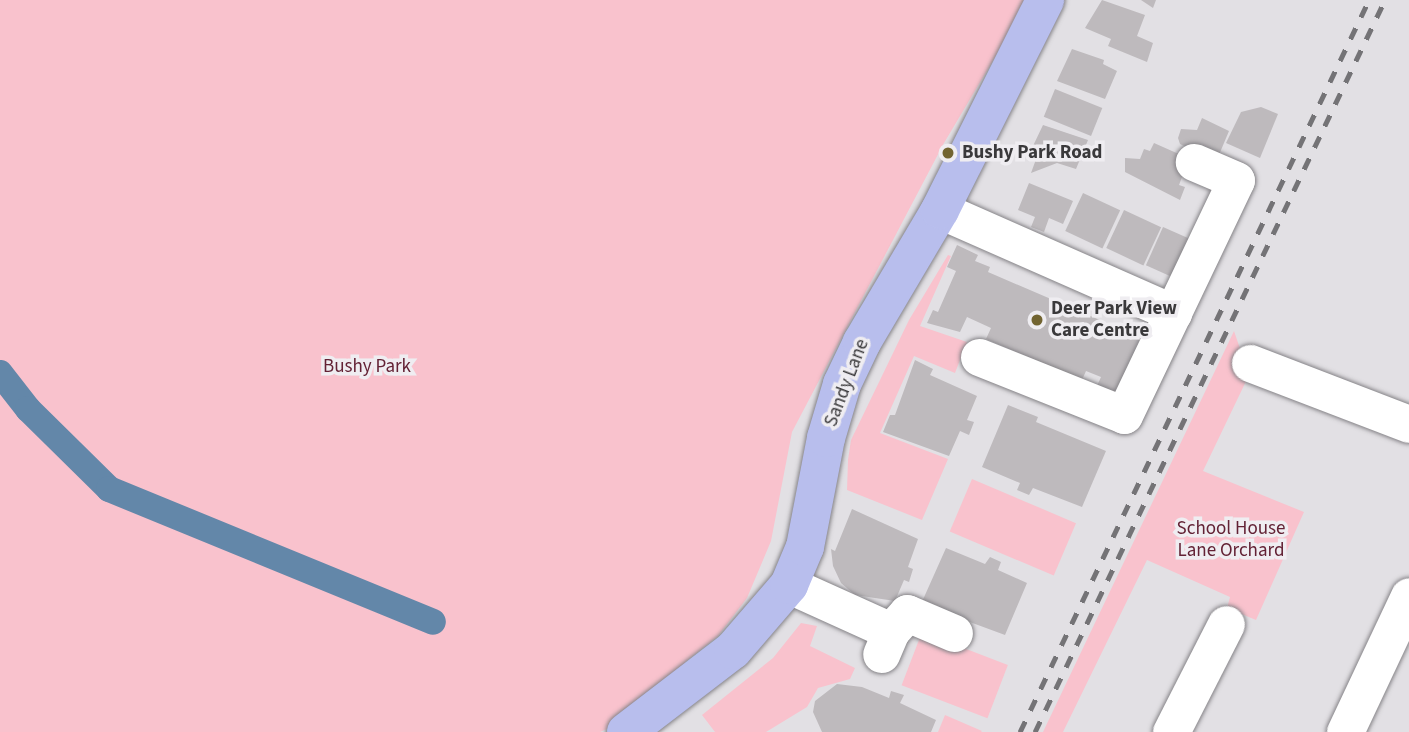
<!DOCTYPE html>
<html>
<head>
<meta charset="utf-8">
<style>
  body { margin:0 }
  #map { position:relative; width:1409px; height:732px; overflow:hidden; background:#e2e0e4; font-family:"Source Sans 3",sans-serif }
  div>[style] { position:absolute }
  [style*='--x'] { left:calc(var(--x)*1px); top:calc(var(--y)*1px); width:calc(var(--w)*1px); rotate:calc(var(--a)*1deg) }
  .green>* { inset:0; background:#f9c2cd; transform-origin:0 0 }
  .canal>* { height:26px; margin:-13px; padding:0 13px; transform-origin:13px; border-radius:13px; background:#6387a9 }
  .building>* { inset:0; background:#bebabd; transform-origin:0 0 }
  .roads { filter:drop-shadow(0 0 2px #858387) drop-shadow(0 0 2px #858387) }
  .minor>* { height:37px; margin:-18.5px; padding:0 18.5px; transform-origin:18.5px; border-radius:18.5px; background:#fff }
  .major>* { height:38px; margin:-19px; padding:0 19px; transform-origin:19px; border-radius:19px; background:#b8beed }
  .rail>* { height:5px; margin-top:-2.5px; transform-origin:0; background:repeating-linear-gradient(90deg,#747376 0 12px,transparent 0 24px) }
  .dots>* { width:19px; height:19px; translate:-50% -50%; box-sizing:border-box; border:4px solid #efedf1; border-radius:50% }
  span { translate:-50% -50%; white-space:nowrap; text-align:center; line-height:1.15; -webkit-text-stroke:7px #efedf1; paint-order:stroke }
  .poi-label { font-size:19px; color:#3a393b; font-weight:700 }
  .left { translate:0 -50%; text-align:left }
  .park-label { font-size:19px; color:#632235 }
  .street-label { font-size:19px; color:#3a393b }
</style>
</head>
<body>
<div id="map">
  <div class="green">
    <div style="clip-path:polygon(0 0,1029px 0,944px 143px,792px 432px,771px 541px,747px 598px,718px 636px,685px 662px,689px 667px,625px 721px,600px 732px,0 732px)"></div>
    <div style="clip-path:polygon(948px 255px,951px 256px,920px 326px,967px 342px,955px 373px,914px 356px,880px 433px,948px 459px,922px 520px,847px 490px,848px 460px,851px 440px,909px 320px)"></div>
    <div style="clip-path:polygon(1234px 331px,1249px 375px,1203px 471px,1304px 512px,1256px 620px,1227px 608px,1230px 597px,1147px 560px,1063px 732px,1043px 732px)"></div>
    <div style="left:972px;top:479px;width:113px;height:57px;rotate:23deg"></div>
    <div style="clip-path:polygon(801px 623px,817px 626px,810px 646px,855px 668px,850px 679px,818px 688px,807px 707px,766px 732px,715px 732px,702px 715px,773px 658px)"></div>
    <div style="left:922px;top:632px;width:92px;height:57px;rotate:21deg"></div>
    <div style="clip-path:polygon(945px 715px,982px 731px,981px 732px,938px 732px)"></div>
  </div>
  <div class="canal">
    <div style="--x:0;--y:373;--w:46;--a:52.1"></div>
    <div style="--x:28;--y:409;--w:114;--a:44.6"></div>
    <div style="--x:109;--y:489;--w:350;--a:22.3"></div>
  </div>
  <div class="building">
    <div style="clip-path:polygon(1102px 0,1145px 15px,1137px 36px,1153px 43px,1147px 62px,1108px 46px,1111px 39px,1085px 28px)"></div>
    <div style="clip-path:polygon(1141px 0,1156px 0,1153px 8px)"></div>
    <div style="clip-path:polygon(1072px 49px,1104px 60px,1103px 64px,1117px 71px,1105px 99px,1057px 81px)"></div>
    <div style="left:1055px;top:89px;width:51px;height:30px;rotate:22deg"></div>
    <div style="clip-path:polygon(1261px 107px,1278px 114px,1260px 158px,1226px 143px,1241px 112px)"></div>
    <div style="clip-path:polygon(1202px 118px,1229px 131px,1216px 162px,1180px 144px,1178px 138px,1181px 129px,1197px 130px)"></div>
    <div style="clip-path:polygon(1043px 125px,1088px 140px,1076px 169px,1057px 163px,1031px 173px,1039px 151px,1032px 148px)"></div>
    <div style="clip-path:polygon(1154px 143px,1181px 155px,1185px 169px,1179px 185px,1185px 187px,1180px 200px,1125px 172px,1125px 158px,1140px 159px,1144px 149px,1150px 151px)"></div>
    <div style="clip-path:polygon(1029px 183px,1073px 201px,1063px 224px,1049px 218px,1044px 232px,1031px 227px,1035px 217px,1018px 210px)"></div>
    <div style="left:1083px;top:193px;width:41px;height:42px;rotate:25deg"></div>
    <div style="left:1124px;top:210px;width:41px;height:42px;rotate:25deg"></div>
    <div style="left:1163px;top:227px;width:42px;height:42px;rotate:24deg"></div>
    <div style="clip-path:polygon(957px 245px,978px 255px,975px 261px,990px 267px,988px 272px,1144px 339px,1119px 398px,1096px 388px,1101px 377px,1086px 371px,1082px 380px,986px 339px,991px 328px,967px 317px,960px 332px,927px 323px,933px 310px,938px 312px,956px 271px,947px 267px)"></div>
    <div style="clip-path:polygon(915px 360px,933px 369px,930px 375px,977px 396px,967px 420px,974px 422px,969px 435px,960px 431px,949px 456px,883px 432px,890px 415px,895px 415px)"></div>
    <div style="clip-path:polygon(1008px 405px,1038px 417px,1036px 422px,1106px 451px,1082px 507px,1033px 488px,1029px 495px,1017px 490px,1020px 483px,982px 467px)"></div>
    <div style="clip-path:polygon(852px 509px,918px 539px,908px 567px,913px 569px,909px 582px,904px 580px,895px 601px,855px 595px,841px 583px,833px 566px,831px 549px,835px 551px)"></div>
    <div style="clip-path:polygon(946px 548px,985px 564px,990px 557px,1001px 562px,998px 570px,1027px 583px,1005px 635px,921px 604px)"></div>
    <div style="clip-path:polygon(837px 684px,862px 687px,889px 698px,891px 691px,904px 695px,900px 703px,936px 720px,931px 732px,822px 732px,813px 712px,815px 701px)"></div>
  </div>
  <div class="roads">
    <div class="minor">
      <div style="--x:940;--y:210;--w:255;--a:23.8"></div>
      <div style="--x:979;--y:357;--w:156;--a:21.8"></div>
      <div style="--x:1124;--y:415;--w:260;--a:-64.5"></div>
      <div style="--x:1236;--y:180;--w:46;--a:-156.8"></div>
      <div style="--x:1250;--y:363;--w:170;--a:21"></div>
      <div style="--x:789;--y:585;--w:112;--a:24.3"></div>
      <div style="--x:891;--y:631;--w:25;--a:113"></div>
      <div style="--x:891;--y:631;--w:24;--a:-48"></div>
      <div style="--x:907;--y:613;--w:51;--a:23.1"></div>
      <div style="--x:1171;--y:732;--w:121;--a:-63"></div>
      <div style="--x:1345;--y:732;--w:150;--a:-64.8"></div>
    </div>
    <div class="major">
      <div style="--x:626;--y:732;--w:135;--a:-37.5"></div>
      <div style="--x:733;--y:650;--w:86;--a:-49.3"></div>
      <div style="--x:789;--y:585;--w:41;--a:-67.2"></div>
      <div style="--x:805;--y:547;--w:111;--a:-79.1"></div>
      <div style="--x:826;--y:438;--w:56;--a:-73.5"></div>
      <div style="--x:842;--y:384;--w:47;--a:-64.5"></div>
      <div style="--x:862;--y:342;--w:153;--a:-59.4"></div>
      <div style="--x:940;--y:210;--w:235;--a:-63.4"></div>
    </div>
  </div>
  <div class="rail">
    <div style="--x:1020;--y:732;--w:811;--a:-64.51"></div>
    <div style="--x:1035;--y:732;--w:811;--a:-64.45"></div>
  </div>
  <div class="dots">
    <div style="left:948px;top:153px;background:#726431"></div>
    <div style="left:1037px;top:320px;background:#726431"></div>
  </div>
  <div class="poi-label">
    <span class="left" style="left:962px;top:153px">Bushy Park Road</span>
    <span class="left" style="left:1051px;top:320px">Deer Park View<br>Care Centre</span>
  </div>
  <div class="park-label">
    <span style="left:367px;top:367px">Bushy Park</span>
    <span style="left:1231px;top:540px">School House<br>Lane Orchard</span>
  </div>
  <div class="street-label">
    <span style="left:847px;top:383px;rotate:-69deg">Sandy Lane</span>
  </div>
</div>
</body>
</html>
